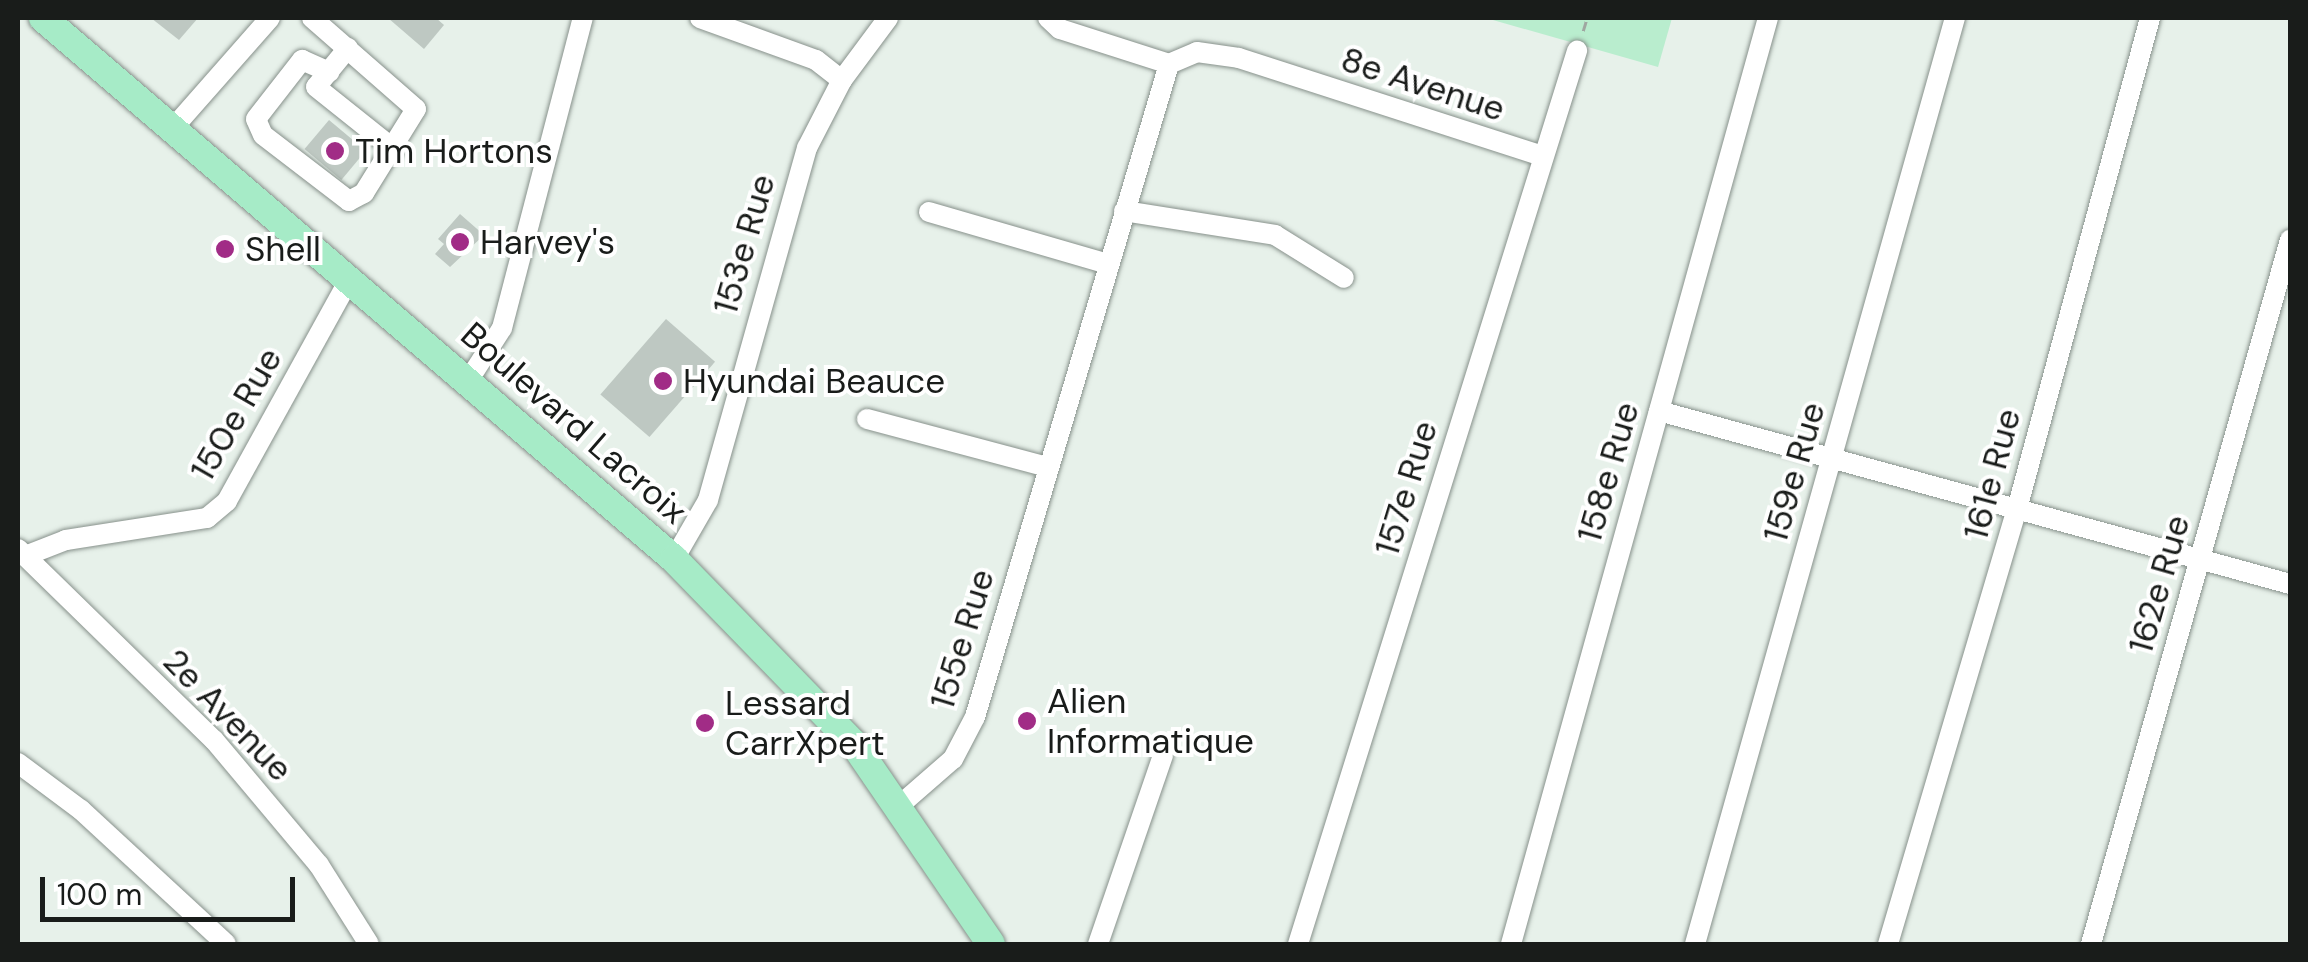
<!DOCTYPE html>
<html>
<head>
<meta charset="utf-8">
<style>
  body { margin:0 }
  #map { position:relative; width:2308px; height:962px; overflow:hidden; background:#e7f1ea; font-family:"DM Sans",sans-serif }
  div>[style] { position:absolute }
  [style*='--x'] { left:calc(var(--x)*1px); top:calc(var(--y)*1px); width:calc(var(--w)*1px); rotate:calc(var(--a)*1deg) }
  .green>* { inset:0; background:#b9edce }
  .building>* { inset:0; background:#bec8c2; transform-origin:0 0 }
  .path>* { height:2.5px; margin-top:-1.25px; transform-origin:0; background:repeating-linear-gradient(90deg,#9fa7a1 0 10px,transparent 0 15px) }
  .roads { filter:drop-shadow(0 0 2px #87918b) drop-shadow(0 0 2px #87918b) }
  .minor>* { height:20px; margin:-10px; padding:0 10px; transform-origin:10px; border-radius:10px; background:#fff }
  .major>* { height:28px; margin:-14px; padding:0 14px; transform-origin:14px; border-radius:14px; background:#a6ebc7 }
  .dots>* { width:28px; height:28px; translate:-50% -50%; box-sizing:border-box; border:5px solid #fff; border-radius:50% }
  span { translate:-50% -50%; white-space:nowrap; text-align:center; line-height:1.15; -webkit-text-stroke:8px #fff; paint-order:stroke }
  .street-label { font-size:35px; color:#191c1a }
  .poi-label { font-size:35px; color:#191c1a }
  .left { translate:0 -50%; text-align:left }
  .frame { position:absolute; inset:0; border:20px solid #191c1a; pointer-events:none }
  .scale { position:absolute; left:40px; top:877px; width:255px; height:45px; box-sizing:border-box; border:5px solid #191c1a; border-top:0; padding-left:12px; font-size:30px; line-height:35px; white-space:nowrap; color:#191c1a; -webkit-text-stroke:8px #fff; paint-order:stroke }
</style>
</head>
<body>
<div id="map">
  <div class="green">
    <div style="clip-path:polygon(1486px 18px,1672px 18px,1658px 67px)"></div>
  </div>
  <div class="building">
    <div style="clip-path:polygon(151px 18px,198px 18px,179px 40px)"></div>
    <div style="clip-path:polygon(388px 18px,436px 18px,444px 25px,424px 49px)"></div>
    <div style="left:329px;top:120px;width:48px;height:38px;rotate:40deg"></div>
    <div style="clip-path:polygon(460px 214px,484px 235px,450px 267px,435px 254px,444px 244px,438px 239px)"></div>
    <div style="left:666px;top:319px;width:65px;height:100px;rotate:41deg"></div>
  </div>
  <div class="path">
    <div style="--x:1583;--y:31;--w:14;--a:-73"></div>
  </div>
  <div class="roads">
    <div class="minor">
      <div style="--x:312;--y:18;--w:138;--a:41.2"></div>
      <div style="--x:416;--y:109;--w:99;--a:121.8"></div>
      <div style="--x:364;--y:193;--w:17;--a:152"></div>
      <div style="--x:349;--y:201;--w:108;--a:-142.5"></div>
      <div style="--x:263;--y:135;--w:17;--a:-114"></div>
      <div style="--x:256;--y:119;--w:75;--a:-52.1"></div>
      <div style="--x:302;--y:60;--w:30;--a:24"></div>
      <div style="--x:700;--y:18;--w:123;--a:19.9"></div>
      <div style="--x:816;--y:60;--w:33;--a:38"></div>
      <div style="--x:1048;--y:18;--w:16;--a:43"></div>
      <div style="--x:1060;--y:29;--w:114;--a:17.8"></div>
      <div style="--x:348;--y:48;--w:50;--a:129.4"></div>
      <div style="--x:316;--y:87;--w:101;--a:38.6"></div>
      <div style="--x:1169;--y:64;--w:30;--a:-23"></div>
      <div style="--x:1197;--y:52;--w:42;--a:8.1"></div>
      <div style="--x:1239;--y:58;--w:319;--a:17.9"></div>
      <div style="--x:174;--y:127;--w:145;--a:-48.6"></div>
      <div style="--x:1124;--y:211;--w:153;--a:9"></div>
      <div style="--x:1275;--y:235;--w:81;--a:31.9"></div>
      <div style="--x:929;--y:212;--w:186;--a:16.2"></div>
      <div style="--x:468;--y:381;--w:63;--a:-57.3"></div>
      <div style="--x:502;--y:328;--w:320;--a:-75.4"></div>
      <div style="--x:1659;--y:411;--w:654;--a:15.33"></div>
      <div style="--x:867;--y:419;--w:187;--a:14.9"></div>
      <div style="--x:18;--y:549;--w:274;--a:44.3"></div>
      <div style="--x:214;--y:740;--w:163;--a:50"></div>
      <div style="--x:319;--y:865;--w:93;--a:57.7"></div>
      <div style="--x:25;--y:556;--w:44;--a:-21.3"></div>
      <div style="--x:66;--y:540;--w:143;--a:-8.9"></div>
      <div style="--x:207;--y:518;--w:26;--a:-40"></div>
      <div style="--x:227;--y:501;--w:252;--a:-61.1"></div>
      <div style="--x:674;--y:559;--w:68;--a:-60"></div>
      <div style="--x:708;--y:500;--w:366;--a:-74.3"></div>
      <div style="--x:807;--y:148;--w:76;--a:-62.8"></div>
      <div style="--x:842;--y:80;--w:77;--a:-53.4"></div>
      <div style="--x:18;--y:763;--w:79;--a:36.7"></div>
      <div style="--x:81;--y:810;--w:197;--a:42.7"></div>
      <div style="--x:900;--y:805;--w:70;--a:-41"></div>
      <div style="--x:953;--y:759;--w:47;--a:-62.4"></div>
      <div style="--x:975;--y:717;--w:681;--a:-73.45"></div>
      <div style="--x:1098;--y:944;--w:200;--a:-71"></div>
      <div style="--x:1298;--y:944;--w:936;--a:-72.65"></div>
      <div style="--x:1511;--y:944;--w:961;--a:-74.49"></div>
      <div style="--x:1695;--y:944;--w:962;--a:-74.32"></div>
      <div style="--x:1888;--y:944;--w:454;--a:-73.5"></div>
      <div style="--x:2017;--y:509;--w:509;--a:-74.84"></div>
      <div style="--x:2091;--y:944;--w:732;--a:-74.22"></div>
    </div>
    <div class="major">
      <div style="--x:43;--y:18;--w:831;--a:40.61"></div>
      <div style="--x:674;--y:559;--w:258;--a:45.8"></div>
      <div style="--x:854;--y:744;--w:242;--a:55.6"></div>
    </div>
  </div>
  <div class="dots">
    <div style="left:335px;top:151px;background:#a12c86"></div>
    <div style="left:460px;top:242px;background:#a12c86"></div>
    <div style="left:225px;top:249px;background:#a12c86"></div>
    <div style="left:663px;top:381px;background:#a12c86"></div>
    <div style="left:1027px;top:721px;background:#a12c86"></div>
    <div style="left:705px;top:723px;background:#a12c86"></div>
  </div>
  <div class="street-label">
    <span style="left:1423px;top:84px;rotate:18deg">8e Avenue</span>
    <span style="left:744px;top:244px;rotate:-74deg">153e Rue</span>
    <span style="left:236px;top:414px;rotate:-60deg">150e Rue</span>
    <span style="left:574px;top:423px;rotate:41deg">Boulevard Lacroix</span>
    <span style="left:1608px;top:472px;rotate:-74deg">158e Rue</span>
    <span style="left:1794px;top:472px;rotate:-74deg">159e Rue</span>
    <span style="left:1992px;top:474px;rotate:-75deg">161e Rue</span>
    <span style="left:1406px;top:488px;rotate:-73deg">157e Rue</span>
    <span style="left:2159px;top:584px;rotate:-74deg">162e Rue</span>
    <span style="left:962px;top:639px;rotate:-73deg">155e Rue</span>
    <span style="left:228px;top:715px;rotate:46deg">2e Avenue</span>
  </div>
  <div class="poi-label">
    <span class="left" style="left:355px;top:151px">Tim Hortons</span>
    <span class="left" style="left:480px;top:242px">Harvey's</span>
    <span class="left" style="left:245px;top:249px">Shell</span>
    <span class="left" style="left:683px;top:381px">Hyundai Beauce</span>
    <span class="left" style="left:1047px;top:721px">Alien<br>Informatique</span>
    <span class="left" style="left:725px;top:723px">Lessard<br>CarrXpert</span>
  </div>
  <div class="frame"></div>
  <div class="scale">100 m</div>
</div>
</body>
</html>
